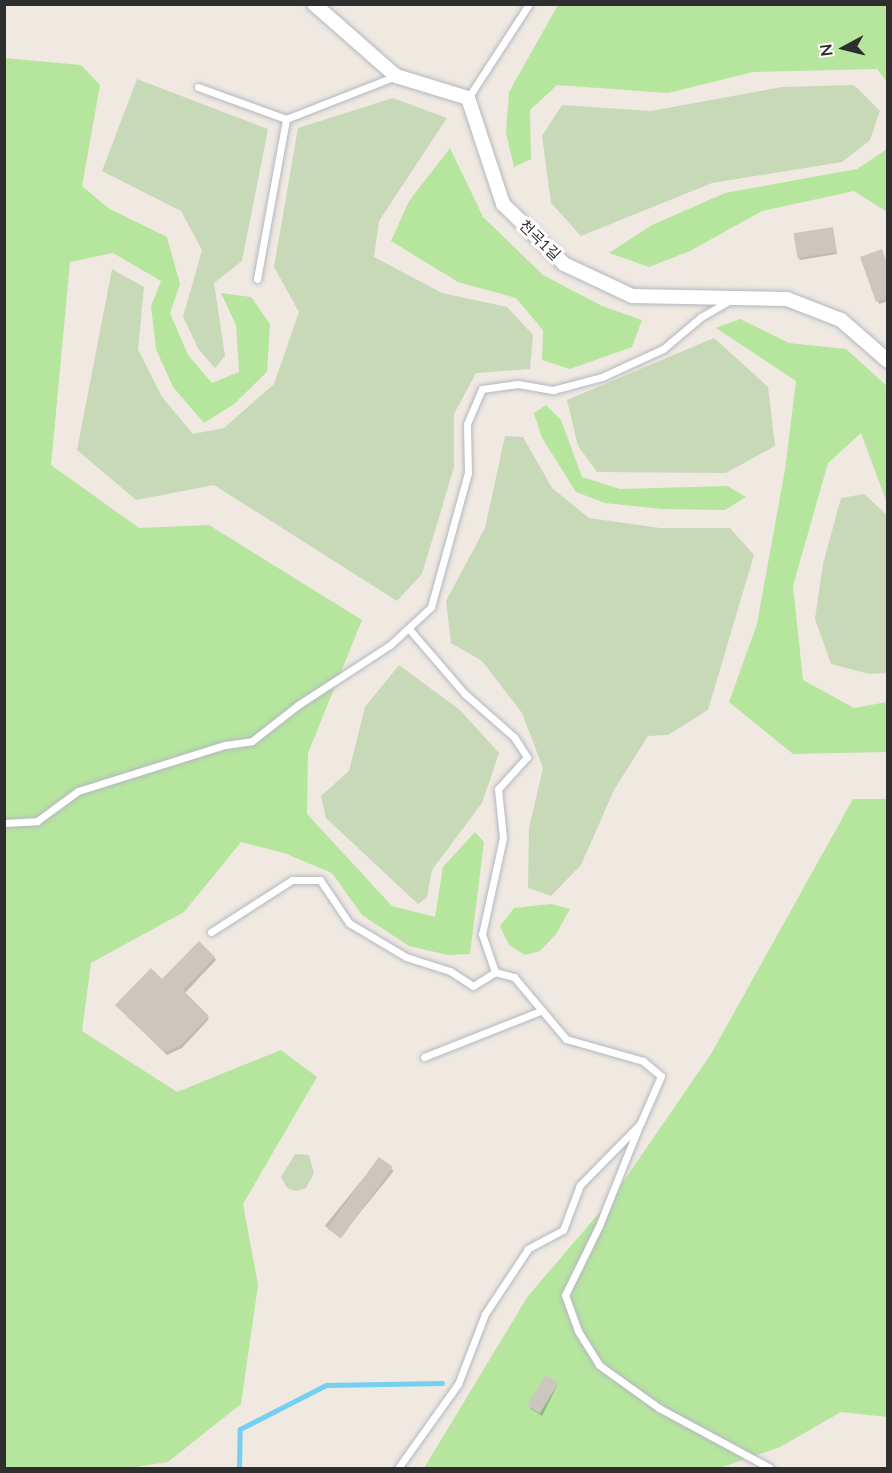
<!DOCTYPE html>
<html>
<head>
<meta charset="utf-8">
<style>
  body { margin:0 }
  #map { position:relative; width:892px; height:1473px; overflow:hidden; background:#efe9e1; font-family:Lato,"Noto Sans KR",sans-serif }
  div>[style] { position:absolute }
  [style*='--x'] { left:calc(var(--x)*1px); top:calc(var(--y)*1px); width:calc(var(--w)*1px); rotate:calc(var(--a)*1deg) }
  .green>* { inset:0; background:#b6e59e }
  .cemetery>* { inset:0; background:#c8d9b8 }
  .shadow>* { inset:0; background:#0003; transform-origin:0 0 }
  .stream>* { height:5px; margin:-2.5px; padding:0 2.5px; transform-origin:2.5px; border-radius:2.5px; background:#75cff0 }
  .building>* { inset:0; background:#cbc7bf; transform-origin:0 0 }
  .roads { filter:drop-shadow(0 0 2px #b4b7c1) drop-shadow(0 0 2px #b4b7c1) }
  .service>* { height:7px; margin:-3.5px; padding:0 3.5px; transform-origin:3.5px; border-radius:3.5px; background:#fff }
  .minor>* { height:14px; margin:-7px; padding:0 7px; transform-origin:7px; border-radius:7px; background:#fff }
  span { translate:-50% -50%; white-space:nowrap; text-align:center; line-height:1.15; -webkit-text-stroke:6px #fff; paint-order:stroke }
  .street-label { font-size:15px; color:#2e2e2e }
  .frame { position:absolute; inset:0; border:6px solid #2e2e2e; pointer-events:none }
  .north { position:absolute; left:814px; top:18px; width:60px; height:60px; -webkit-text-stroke:4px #fff; paint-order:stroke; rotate:263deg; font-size:16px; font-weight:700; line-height:24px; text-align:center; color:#2e2e2e }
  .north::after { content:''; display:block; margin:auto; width:21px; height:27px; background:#2e2e2e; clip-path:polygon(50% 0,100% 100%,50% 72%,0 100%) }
</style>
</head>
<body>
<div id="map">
  <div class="green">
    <div style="clip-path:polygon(558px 5px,887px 5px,887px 82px,877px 69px,753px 72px,668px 93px,557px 85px,530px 110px,531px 159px,514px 167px,506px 133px,509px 92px)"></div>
    <div style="clip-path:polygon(4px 58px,81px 65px,100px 85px,82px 186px,108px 208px,167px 237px,180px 284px,170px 313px,188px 355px,212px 383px,239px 372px,236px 325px,221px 293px,251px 297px,270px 324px,267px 372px,234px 404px,204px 423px,173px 387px,156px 349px,151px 306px,161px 281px,113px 253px,70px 262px,51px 465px,139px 528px,209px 525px,362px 620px,308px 753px,307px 814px,392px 906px,435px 917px,443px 867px,475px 832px,484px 842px,470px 954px,448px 955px,409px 946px,362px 915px,332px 873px,284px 853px,241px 842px,184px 912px,91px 963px,82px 1031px,177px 1092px,281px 1050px,317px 1077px,243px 1204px,258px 1285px,241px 1404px,168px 1462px,129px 1468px,5px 1468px)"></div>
    <div style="clip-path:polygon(450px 148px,483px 217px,543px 275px,602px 306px,642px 320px,632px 347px,570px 369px,542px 360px,543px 330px,516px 298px,458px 282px,391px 241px,409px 201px)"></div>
    <div style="clip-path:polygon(887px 149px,887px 212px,854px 191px,762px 211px,690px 251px,649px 267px,609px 253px,652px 225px,725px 193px,857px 169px)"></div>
    <div style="clip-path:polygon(740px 319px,789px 343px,846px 349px,887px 386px,887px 503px,861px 433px,828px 463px,793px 586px,803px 680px,854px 708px,887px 702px,887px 752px,793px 754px,729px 702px,757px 624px,785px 470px,796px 381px,716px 328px)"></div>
    <div style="clip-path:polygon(546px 405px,561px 420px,582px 477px,620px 489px,727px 486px,746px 497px,725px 510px,662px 509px,605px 503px,576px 492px,542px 438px,534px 413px)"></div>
    <div style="clip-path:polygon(853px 799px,887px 799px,887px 1417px,841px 1412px,780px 1447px,720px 1468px,424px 1468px,528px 1296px,612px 1198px,711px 1054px)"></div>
    <div style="clip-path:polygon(551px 904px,570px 909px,556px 934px,540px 951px,525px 955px,509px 945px,500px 926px,514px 908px)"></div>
  </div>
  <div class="cemetery">
    <div style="clip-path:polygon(137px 79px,268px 129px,242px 261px,214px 283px,225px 356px,215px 368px,199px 350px,183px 317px,202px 250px,181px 211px,102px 171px)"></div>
    <div style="clip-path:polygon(854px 85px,880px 111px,870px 140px,842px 162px,712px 183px,581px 236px,551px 203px,542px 136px,562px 105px,651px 111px,782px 87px)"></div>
    <div style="clip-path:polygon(393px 98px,447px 118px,379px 221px,374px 257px,442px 293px,507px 307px,533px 335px,530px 369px,476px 373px,454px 414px,454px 467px,422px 574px,397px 601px,214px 485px,136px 500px,77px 450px,112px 269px,144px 287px,138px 349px,162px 397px,193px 434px,224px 428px,274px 384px,299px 312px,274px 267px,298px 128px)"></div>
    <div style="clip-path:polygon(714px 338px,768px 387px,775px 446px,726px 473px,597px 472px,578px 446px,567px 400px)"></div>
    <div style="clip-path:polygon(505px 436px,523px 437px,552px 488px,589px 518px,660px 528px,730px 528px,754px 555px,708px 710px,668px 735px,648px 736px,614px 790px,581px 865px,551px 896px,528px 888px,529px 828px,543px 768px,522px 713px,482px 661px,451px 643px,446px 601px,485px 528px)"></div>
    <div style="clip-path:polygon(864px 494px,888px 516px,887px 673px,869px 674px,831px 664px,815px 619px,823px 564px,841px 498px)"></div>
    <div style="clip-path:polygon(399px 665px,460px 710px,499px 753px,482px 803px,432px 870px,427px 897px,418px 904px,326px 818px,321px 796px,349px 771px,365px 707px)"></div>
    <div style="clip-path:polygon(295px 1154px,309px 1155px,314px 1173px,306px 1188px,296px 1191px,287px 1188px,281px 1177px)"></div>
  </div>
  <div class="shadow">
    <div style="clip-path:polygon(832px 229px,837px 254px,800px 260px,798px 257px)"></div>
    <div style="clip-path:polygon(888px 267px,888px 301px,879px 304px,878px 301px)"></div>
    <div style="clip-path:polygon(214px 957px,216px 960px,184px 994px,209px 1019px,182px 1048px,167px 1055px,119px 1008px,162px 981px)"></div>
    <div style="left:379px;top:1159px;width:19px;height:86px;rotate:39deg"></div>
    <div style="clip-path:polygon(558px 1384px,542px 1416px,531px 1409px,529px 1406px)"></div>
  </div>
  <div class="stream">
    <div style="--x:239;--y:1468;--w:39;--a:-89"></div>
    <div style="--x:240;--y:1429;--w:97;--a:-27.1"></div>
    <div style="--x:326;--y:1385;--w:116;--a:-1"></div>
  </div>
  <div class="building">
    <div style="left:833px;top:227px;width:25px;height:40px;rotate:81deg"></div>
    <div style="clip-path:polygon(882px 249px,888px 265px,888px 298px,876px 302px,860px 257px)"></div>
    <div style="clip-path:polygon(199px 941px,215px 957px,183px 990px,209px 1016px,181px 1045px,164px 1052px,115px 1005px,151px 968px,162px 979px)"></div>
    <div style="left:379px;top:1157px;width:17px;height:88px;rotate:36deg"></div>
    <div style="left:546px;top:1375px;width:15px;height:36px;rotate:32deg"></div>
  </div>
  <div class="roads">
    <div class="service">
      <div style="--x:198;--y:87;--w:94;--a:20"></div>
      <div style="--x:468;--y:98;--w:112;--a:-57"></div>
      <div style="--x:257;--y:279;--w:163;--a:-79.7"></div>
      <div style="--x:286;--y:119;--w:118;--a:-21.4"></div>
      <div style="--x:409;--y:629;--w:86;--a:49.3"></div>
      <div style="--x:465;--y:694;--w:65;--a:41.3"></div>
      <div style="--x:514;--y:737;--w:24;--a:57"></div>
      <div style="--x:527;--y:757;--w:43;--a:132.2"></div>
      <div style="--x:498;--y:789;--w:49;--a:84.2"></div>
      <div style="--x:503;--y:838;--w:98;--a:102.3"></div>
      <div style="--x:482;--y:934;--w:40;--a:71.1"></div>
      <div style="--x:4;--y:823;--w:33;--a:-3"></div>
      <div style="--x:37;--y:821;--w:51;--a:-36.2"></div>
      <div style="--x:78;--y:791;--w:154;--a:-17.4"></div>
      <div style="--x:225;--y:745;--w:27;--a:-8"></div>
      <div style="--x:252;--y:741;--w:58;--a:-38"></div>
      <div style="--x:298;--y:705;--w:110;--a:-33.1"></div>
      <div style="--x:390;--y:645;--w:56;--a:-42.8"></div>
      <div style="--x:431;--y:607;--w:139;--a:-74.6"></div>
      <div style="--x:468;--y:473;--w:49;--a:-91.2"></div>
      <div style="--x:467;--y:424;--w:38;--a:-67"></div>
      <div style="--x:482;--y:389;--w:36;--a:-8"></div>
      <div style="--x:518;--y:384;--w:36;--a:10"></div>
      <div style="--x:553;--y:390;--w:51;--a:-14.9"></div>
      <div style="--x:602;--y:377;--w:67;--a:-24.7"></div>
      <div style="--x:663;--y:349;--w:50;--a:-40.1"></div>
      <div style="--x:701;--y:317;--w:32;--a:-30"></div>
      <div style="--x:211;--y:932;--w:96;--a:-32.7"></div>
      <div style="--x:292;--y:880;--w:28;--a:0"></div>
      <div style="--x:320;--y:880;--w:52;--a:56"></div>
      <div style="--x:349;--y:923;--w:66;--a:30.8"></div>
      <div style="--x:406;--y:957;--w:46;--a:17.7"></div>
      <div style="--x:450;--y:971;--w:27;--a:33"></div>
      <div style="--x:473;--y:986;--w:26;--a:-32"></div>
      <div style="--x:495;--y:972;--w:20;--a:15"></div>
      <div style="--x:514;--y:977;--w:81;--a:50"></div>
      <div style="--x:566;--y:1039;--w:80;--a:15.9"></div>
      <div style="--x:643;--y:1061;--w:23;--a:40"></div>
      <div style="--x:661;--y:1076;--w:52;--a:113.6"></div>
      <div style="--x:640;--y:1124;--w:86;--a:134.5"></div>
      <div style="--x:580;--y:1185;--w:48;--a:110.7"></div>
      <div style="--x:563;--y:1230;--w:40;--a:152"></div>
      <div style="--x:528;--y:1249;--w:78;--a:123.5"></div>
      <div style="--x:485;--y:1314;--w:75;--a:111.1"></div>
      <div style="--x:458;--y:1384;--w:103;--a:125.5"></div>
      <div style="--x:424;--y:1057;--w:125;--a:-21.6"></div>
      <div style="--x:639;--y:1126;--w:108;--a:111.8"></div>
      <div style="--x:599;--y:1226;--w:77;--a:116.2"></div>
      <div style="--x:565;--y:1295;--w:38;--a:70"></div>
      <div style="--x:578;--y:1331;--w:40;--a:58"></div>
      <div style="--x:599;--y:1365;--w:74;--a:35.6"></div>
      <div style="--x:659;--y:1408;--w:126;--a:28.4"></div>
    </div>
    <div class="minor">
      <div style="--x:314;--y:4;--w:109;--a:41.3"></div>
      <div style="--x:396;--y:76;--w:75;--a:17"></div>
      <div style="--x:468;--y:98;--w:112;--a:71.7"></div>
      <div style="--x:503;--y:204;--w:86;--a:44.5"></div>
      <div style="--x:564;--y:264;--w:75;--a:25.2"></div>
      <div style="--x:632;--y:296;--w:155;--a:1.1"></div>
      <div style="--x:787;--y:299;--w:58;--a:21.3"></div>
      <div style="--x:841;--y:320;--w:62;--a:41.1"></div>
    </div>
  </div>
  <div class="street-label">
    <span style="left:540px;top:240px;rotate:44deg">천곡1길</span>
  </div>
  <div class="frame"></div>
  <div class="north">N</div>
</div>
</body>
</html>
